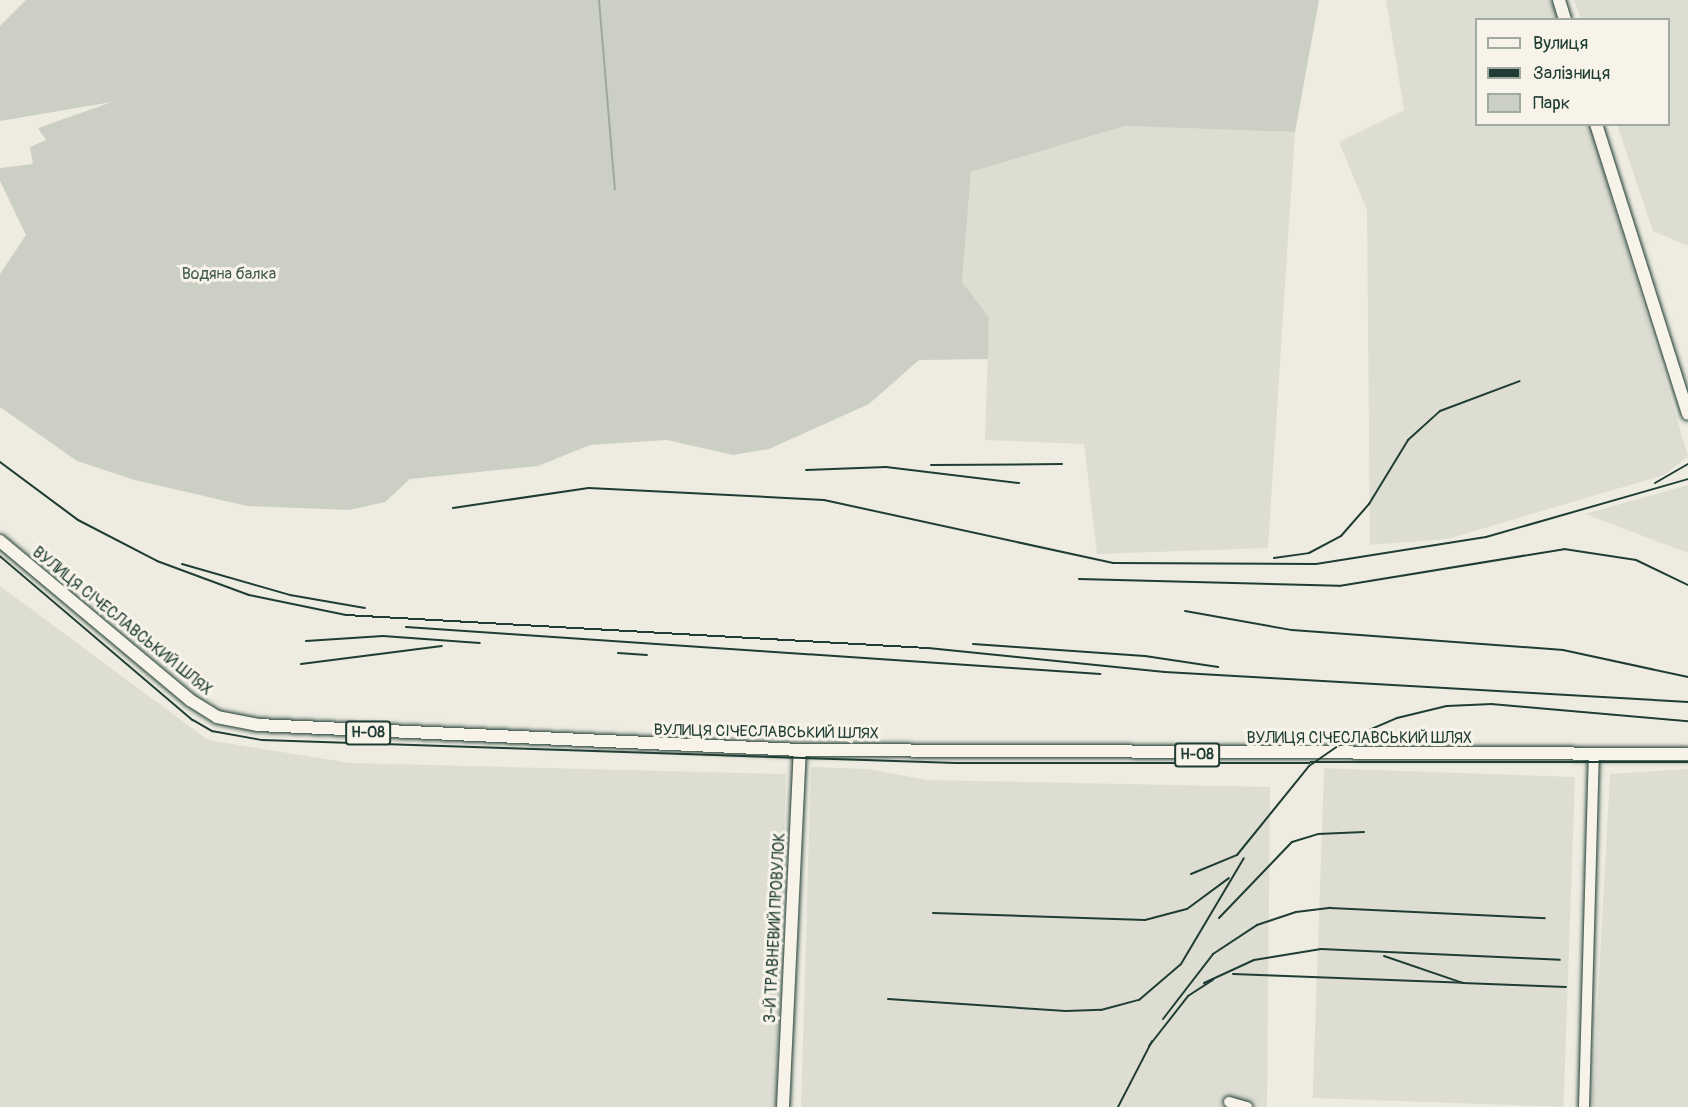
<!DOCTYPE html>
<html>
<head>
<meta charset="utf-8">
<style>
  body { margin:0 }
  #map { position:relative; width:1688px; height:1107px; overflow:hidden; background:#eeece1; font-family:Pangolin,sans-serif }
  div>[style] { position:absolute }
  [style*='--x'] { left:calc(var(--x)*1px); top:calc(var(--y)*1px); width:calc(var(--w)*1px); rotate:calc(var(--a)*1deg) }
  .built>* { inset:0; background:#ddddd2; transform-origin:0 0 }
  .green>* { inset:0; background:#cccfc4 }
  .stream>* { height:2px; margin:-1px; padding:0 1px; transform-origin:1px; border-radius:1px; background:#9fa99f }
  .roads { filter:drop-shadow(0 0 2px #1f3d34) drop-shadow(0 0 2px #1f3d34) }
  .minor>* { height:10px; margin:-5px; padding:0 5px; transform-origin:5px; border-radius:5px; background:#f7f3e8 }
  .major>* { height:12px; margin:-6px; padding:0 6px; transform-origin:6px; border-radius:6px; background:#f7f3e8 }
  .tram>* { height:1.5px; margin:-0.75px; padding:0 0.75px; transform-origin:0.75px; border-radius:0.75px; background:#1f3d34 }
  .rail>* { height:2px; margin:-1px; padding:0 1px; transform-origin:1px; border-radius:1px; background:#1f3d34 }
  span { translate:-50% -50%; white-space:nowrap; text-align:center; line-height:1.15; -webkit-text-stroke:6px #f7f3e8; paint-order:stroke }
  .shield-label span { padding:2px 4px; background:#f7f3e8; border:2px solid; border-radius:4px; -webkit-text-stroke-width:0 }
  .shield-label { font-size:15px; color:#1f3d34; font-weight:700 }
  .park-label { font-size:16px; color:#425a51 }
  .street-label { font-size:16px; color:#1f3d34 }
  .legend { position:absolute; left:1475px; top:18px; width:195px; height:108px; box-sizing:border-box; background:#f7f3e8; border:2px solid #a1aaa0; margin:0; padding:8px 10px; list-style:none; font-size:18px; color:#1f3d34 }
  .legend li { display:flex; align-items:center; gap:12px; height:30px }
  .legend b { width:30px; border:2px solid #a1aaa0 }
</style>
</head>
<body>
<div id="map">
  <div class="built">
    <div style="clip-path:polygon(1386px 0,1552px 0,1558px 19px,1476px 20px,1476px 124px,1590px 125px,1688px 456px,1664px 475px,1447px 539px,1370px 545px,1367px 210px,1339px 142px,1404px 110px)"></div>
    <div style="clip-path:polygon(1574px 0,1688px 0,1688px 246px,1653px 231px,1617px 125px,1668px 124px,1668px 20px,1581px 19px)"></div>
    <div style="clip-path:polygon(1125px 126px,1295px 132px,1268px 548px,1097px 554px,1084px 444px,985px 440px,989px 317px,962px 282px,971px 172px)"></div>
    <div style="clip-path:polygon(1688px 485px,1688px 553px,1585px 514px)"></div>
    <div style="clip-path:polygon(0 586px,208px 740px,350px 763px,786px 774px,776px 1107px,0 1107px)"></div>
    <div style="clip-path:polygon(811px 767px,868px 769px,927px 780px,1270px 787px,1267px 1107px,801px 1107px)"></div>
    <div style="clip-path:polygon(1688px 769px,1688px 1107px,1592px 1107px,1610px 774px)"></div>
    <div style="left:1575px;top:777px;width:330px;height:251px;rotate:92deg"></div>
  </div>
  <div class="green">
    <div style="clip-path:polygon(26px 0,1319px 0,1295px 132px,1125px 126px,971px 172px,962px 282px,989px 317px,988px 359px,919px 360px,869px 404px,769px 449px,733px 455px,667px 440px,590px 445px,538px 466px,410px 479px,385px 502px,349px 510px,247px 506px,135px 480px,77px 461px,0 407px,0 274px,26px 235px,0 181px,0 168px,33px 164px,30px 147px,46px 140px,38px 128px,112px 102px,0 121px,0 26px)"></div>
  </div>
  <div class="stream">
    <div style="--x:599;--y:0;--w:190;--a:85.2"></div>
  </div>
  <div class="roads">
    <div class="minor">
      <div style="--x:1229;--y:1102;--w:19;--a:16"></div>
      <div style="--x:1584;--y:1107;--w:354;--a:-88.4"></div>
    </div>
    <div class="major">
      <div style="--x:1559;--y:0;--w:21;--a:73"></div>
      <div style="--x:1596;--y:124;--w:304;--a:72.4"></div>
      <div style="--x:0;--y:541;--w:248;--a:39.9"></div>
      <div style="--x:190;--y:700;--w:32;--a:32"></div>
      <div style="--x:217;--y:717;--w:42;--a:11"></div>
      <div style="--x:258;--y:725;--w:543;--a:2.64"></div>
      <div style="--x:800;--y:750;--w:888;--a:0.26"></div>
      <div style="--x:783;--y:1107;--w:357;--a:-87.3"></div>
    </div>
  </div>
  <div class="tram">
    <div style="--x:0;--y:556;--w:253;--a:40.4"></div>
    <div style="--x:193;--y:720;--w:22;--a:30"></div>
    <div style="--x:212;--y:731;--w:51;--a:10.2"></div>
    <div style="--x:262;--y:740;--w:694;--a:1.9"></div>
    <div style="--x:956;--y:763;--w:732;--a:-0.08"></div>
  </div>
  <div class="rail">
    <div style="--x:0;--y:462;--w:97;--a:36.6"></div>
    <div style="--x:78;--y:520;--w:89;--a:27.4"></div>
    <div style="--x:157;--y:561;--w:98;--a:20.3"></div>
    <div style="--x:249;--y:595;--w:99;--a:11.7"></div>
    <div style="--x:346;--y:615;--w:583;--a:3.25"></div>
    <div style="--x:928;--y:648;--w:238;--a:5.8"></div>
    <div style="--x:1165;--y:672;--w:524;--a:3.28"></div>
    <div style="--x:931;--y:465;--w:131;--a:-0.4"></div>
    <div style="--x:806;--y:470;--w:80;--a:-2.1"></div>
    <div style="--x:886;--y:467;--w:134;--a:6.9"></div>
    <div style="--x:1655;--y:483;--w:38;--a:-30"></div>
    <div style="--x:453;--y:508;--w:137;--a:-8.4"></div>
    <div style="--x:589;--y:488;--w:235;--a:2.9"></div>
    <div style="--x:824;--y:500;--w:296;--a:12.3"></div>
    <div style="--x:1113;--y:563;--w:203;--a:0.3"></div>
    <div style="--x:1316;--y:564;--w:172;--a:-9"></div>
    <div style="--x:1486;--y:537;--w:210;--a:-16"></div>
    <div style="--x:1274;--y:558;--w:35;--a:-8"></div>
    <div style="--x:1309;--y:553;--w:36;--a:-28"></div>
    <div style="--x:1341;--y:536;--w:43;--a:-48.8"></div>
    <div style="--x:1369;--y:504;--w:75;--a:-58.6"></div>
    <div style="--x:1408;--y:440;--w:43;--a:-42.2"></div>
    <div style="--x:1440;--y:411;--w:85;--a:-20.6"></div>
    <div style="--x:182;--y:564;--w:112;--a:16"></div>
    <div style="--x:290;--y:595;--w:76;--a:9.8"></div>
    <div style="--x:1079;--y:579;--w:260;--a:1.5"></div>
    <div style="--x:1339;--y:586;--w:228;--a:-9.3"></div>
    <div style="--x:1564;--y:549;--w:73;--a:8.7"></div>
    <div style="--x:1636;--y:560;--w:58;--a:25.7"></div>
    <div style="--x:1185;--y:611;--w:109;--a:10.1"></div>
    <div style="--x:1292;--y:630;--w:272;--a:4.2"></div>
    <div style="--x:1563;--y:650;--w:128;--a:12.2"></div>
    <div style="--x:406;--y:627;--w:696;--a:3.87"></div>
    <div style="--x:306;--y:641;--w:77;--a:-3.7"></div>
    <div style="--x:383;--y:636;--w:97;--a:4.1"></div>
    <div style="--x:973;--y:644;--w:172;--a:4"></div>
    <div style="--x:1145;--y:656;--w:74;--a:8.6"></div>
    <div style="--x:618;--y:653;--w:29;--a:4"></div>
    <div style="--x:301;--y:664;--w:142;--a:-7.3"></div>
    <div style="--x:1191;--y:874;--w:50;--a:-22.4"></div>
    <div style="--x:1237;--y:855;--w:114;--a:-51"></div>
    <div style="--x:1309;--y:766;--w:47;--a:-34.7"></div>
    <div style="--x:1348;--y:739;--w:53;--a:-23.2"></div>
    <div style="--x:1397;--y:718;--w:51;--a:-13.5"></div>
    <div style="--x:1447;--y:706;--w:45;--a:-2.5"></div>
    <div style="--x:1492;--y:704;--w:197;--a:5"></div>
    <div style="--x:933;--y:913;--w:212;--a:1.9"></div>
    <div style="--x:1145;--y:920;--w:43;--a:-14.7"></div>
    <div style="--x:1187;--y:909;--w:52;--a:-36.4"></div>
    <div style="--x:1219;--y:918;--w:105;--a:-46.2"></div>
    <div style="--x:1292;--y:842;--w:27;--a:-17"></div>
    <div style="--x:1318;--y:834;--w:46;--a:-2.5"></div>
    <div style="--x:1384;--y:956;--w:83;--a:18.9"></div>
    <div style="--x:1463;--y:983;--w:103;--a:2.2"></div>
    <div style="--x:1233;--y:974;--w:230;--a:2.2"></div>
    <div style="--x:1204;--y:983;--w:55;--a:-24.7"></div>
    <div style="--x:1254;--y:960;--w:68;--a:-9.3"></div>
    <div style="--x:1321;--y:949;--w:239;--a:2.6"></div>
    <div style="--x:888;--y:999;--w:178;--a:3.9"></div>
    <div style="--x:1066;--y:1011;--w:35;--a:-2"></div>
    <div style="--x:1101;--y:1010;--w:39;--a:-15"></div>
    <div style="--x:1139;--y:1000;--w:55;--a:-40.6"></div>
    <div style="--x:1181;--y:964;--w:123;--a:-59.3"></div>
    <div style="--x:1163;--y:1019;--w:82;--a:-52.4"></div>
    <div style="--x:1213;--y:954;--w:53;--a:-33.4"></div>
    <div style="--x:1257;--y:925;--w:41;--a:-18.4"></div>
    <div style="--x:1296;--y:912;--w:35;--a:-7"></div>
    <div style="--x:1331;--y:908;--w:214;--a:2.7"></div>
    <div style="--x:1149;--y:1046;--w:63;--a:-52"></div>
    <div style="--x:1188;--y:996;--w:30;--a:-33"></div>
    <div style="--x:1118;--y:1107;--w:74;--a:-62.7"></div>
  </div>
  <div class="shield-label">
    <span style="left:368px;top:733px">Н-08</span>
    <span style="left:1197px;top:755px">Н-08</span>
  </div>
  <div class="park-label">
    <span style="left:229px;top:274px">Водяна балка</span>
  </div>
  <div class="street-label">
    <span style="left:122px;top:621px;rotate:39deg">ВУЛИЦЯ СІЧЕСЛАВСЬКИЙ ШЛЯХ</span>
    <span style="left:766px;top:732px;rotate:1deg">ВУЛИЦЯ СІЧЕСЛАВСЬКИЙ ШЛЯХ</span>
    <span style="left:1359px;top:738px">ВУЛИЦЯ СІЧЕСЛАВСЬКИЙ ШЛЯХ</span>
    <span style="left:775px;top:928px;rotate:-87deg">3-Й ТРАВНЕВИЙ ПРОВУЛОК</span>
  </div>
  <ul class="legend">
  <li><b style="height:8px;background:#f7f3e8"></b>Вулиця</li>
  <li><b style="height:8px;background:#1f3d34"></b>Залізниця</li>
  <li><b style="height:16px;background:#cccfc4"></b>Парк</li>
  </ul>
</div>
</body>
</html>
